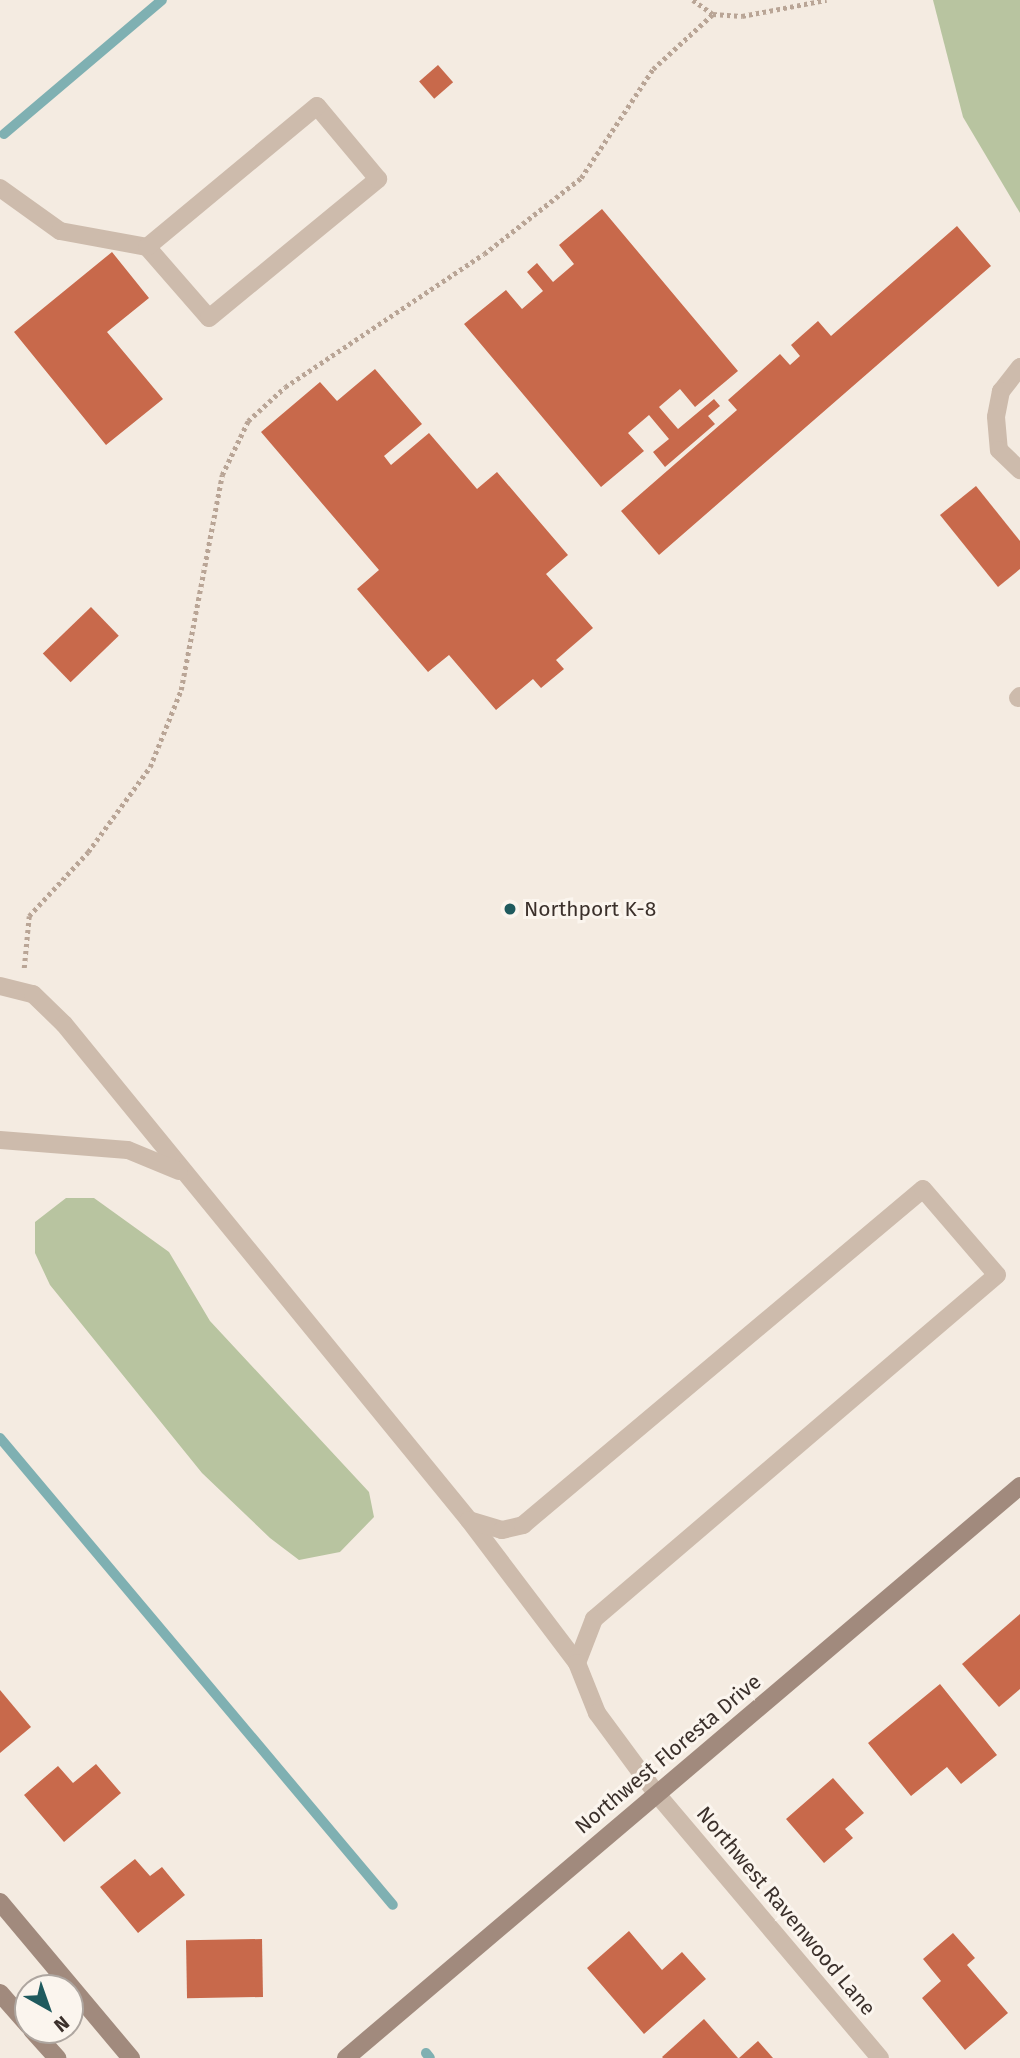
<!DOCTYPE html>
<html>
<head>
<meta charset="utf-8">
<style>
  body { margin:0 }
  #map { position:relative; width:1020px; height:2058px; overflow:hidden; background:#f4ebe1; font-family:"Fira Sans",sans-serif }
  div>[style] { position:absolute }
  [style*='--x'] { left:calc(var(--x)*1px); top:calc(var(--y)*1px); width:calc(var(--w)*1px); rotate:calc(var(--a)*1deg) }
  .green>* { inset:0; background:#b8c4a0 }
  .stream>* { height:10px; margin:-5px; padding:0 5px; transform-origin:5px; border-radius:5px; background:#7fb0b2 }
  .building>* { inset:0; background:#c8694b; transform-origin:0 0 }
  .path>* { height:4.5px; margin-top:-2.25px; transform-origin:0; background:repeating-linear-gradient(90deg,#b9a596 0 3.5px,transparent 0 7px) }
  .lane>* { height:18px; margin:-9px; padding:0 9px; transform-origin:9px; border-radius:9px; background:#cdbbac }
  .street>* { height:18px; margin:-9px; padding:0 9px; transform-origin:9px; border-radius:9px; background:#cdbbac }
  .secondary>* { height:18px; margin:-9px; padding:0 9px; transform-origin:9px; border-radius:9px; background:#a18a7d }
  .dots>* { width:19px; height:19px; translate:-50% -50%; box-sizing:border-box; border:4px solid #fbf5ee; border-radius:50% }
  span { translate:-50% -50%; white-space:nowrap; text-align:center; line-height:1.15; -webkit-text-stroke:6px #fbf5ee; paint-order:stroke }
  .poi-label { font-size:21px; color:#3b302b }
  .left { translate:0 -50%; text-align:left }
  .street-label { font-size:21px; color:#3b302b }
  .north { position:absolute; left:14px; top:1974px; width:70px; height:70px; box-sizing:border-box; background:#fbf5ee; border:2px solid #aea6a0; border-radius:50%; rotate:140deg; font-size:19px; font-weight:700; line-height:28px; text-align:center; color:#3b302b }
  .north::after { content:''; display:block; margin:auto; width:24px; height:32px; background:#1f5a5e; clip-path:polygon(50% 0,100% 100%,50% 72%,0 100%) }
</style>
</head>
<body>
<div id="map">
  <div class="green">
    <div style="clip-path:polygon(933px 0,1020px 0,1020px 213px,963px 117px)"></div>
    <div style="clip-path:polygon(66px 1198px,94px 1198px,169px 1252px,210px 1321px,369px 1492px,374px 1517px,340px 1552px,299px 1560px,270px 1538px,202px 1473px,50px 1285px,35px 1253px,35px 1222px)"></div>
  </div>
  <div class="stream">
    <div style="--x:4;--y:134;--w:207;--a:-40.3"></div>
    <div style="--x:0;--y:1438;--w:610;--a:49.92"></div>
    <div style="--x:426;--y:2053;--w:6;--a:51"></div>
  </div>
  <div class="building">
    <div style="left:438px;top:65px;width:23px;height:25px;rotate:49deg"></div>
    <div style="clip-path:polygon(602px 209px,738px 371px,695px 407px,680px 389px,659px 407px,678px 429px,714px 399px,720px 406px,708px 416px,715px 424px,665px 467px,653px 452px,669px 439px,649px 415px,628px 433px,644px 451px,601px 487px,464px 324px,506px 290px,522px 309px,543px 291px,527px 272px,537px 263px,553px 282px,574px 264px,559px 245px)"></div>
    <div style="clip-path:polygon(957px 226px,991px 266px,659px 555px,621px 511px,737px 410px,728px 400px,780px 354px,790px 365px,800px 356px,791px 345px,818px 321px,831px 336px)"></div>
    <div style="clip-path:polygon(112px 252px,149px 298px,107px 332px,163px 399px,106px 445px,14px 332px)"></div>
    <div style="clip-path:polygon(375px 369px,422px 424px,384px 456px,391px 465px,429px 433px,477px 489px,497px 472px,568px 555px,546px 574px,593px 628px,556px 660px,564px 669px,541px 688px,533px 679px,496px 710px,449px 655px,428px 672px,357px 589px,379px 570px,261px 432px,320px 382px,337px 401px)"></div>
    <div style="clip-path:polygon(976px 486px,1020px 541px,1020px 569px,998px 587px,940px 515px)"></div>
    <div style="left:91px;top:607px;width:40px;height:67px;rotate:46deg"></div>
    <div style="clip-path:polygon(1020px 1614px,1020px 1689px,999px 1707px,962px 1664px)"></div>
    <div style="clip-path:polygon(940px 1684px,997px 1755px,961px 1784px,947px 1767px,911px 1796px,868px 1743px)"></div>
    <div style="clip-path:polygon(0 1690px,31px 1727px,0 1753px)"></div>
    <div style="clip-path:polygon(96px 1764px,121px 1793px,64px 1842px,24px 1795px,58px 1766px,73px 1783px)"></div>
    <div style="clip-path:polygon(833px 1778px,864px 1813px,845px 1829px,853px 1838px,824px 1863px,786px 1819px)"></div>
    <div style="clip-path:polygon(135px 1859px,150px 1876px,162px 1867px,185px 1895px,138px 1933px,100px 1887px)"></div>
    <div style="clip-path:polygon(629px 1931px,662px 1970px,682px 1952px,706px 1979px,644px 2034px,587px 1968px)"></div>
    <div style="clip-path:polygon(953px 1933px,975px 1958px,967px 1965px,1008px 2013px,965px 2050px,922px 1998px,941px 1981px,923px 1959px)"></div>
    <div style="left:262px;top:1939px;width:58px;height:76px;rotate:89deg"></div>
    <div style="clip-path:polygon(704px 2019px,738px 2058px,663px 2058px,662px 2057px)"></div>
    <div style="clip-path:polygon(758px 2041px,773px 2058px,739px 2058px)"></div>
  </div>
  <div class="path">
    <div style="--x:693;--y:0;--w:24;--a:35"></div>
    <div style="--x:713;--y:14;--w:29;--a:4"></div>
    <div style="--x:742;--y:16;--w:86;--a:-10.8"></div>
    <div style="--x:24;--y:968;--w:52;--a:-84.5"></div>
    <div style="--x:29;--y:916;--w:87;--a:-47.3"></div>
    <div style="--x:88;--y:852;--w:105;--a:-53.9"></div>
    <div style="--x:150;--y:767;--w:83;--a:-68.1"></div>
    <div style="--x:181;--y:690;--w:219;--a:-79.2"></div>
    <div style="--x:222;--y:475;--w:60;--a:-64.3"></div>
    <div style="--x:248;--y:421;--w:50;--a:-42.6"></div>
    <div style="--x:285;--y:387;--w:239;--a:-33.8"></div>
    <div style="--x:484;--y:254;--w:123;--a:-38.1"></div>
    <div style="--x:581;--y:178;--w:131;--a:-56.6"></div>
    <div style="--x:653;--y:69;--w:81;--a:-42.5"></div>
  </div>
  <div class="lane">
    <div style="--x:0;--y:188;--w:74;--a:35.6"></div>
    <div style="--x:60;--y:231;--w:88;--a:10.4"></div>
    <div style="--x:147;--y:247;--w:94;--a:48.9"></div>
    <div style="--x:209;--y:318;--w:219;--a:-39.4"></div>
    <div style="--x:378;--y:179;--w:95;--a:-129.9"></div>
    <div style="--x:317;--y:106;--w:221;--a:140.3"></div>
    <div style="--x:1020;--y:367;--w:31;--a:128"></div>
    <div style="--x:1001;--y:391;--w:26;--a:101"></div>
    <div style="--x:996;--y:417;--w:33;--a:85"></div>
    <div style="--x:999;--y:450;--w:29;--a:44"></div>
    <div style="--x:1018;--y:698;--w:3;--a:-45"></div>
    <div style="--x:0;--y:986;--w:34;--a:14"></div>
    <div style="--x:33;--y:994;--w:43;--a:44.1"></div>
    <div style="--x:64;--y:1024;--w:640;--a:50.77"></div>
    <div style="--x:469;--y:1520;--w:179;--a:52.9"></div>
    <div style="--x:0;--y:1140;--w:128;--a:4.5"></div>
    <div style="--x:128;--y:1150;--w:55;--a:22.4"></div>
    <div style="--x:469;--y:1520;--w:34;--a:17"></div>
    <div style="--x:502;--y:1530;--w:22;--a:-13"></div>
    <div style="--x:523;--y:1525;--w:522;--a:-40.03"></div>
    <div style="--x:923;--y:1189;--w:113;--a:49.3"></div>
    <div style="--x:997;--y:1275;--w:530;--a:139.52"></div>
    <div style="--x:594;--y:1619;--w:47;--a:111.1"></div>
    <div style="--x:577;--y:1663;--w:54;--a:68.2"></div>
    <div style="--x:597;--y:1713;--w:99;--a:53.6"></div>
  </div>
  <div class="street">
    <div style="--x:656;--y:1793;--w:347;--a:49.8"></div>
  </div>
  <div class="secondary">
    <div style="--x:0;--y:1902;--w:204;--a:50"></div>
    <div style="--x:0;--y:1993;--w:43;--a:48.8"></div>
    <div style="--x:32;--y:2030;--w:38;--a:48"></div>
    <div style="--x:346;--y:2058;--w:884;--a:-40.32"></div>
  </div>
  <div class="dots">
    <div style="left:510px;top:909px;background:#1f5a5e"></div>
  </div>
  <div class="poi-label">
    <span class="left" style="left:524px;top:909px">Northport K-8</span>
  </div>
  <div class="street-label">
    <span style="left:668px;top:1754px;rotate:-40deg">Northwest Floresta Drive</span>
    <span style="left:786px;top:1911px;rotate:50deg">Northwest Ravenwood Lane</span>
  </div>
  <div class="north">N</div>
</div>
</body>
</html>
